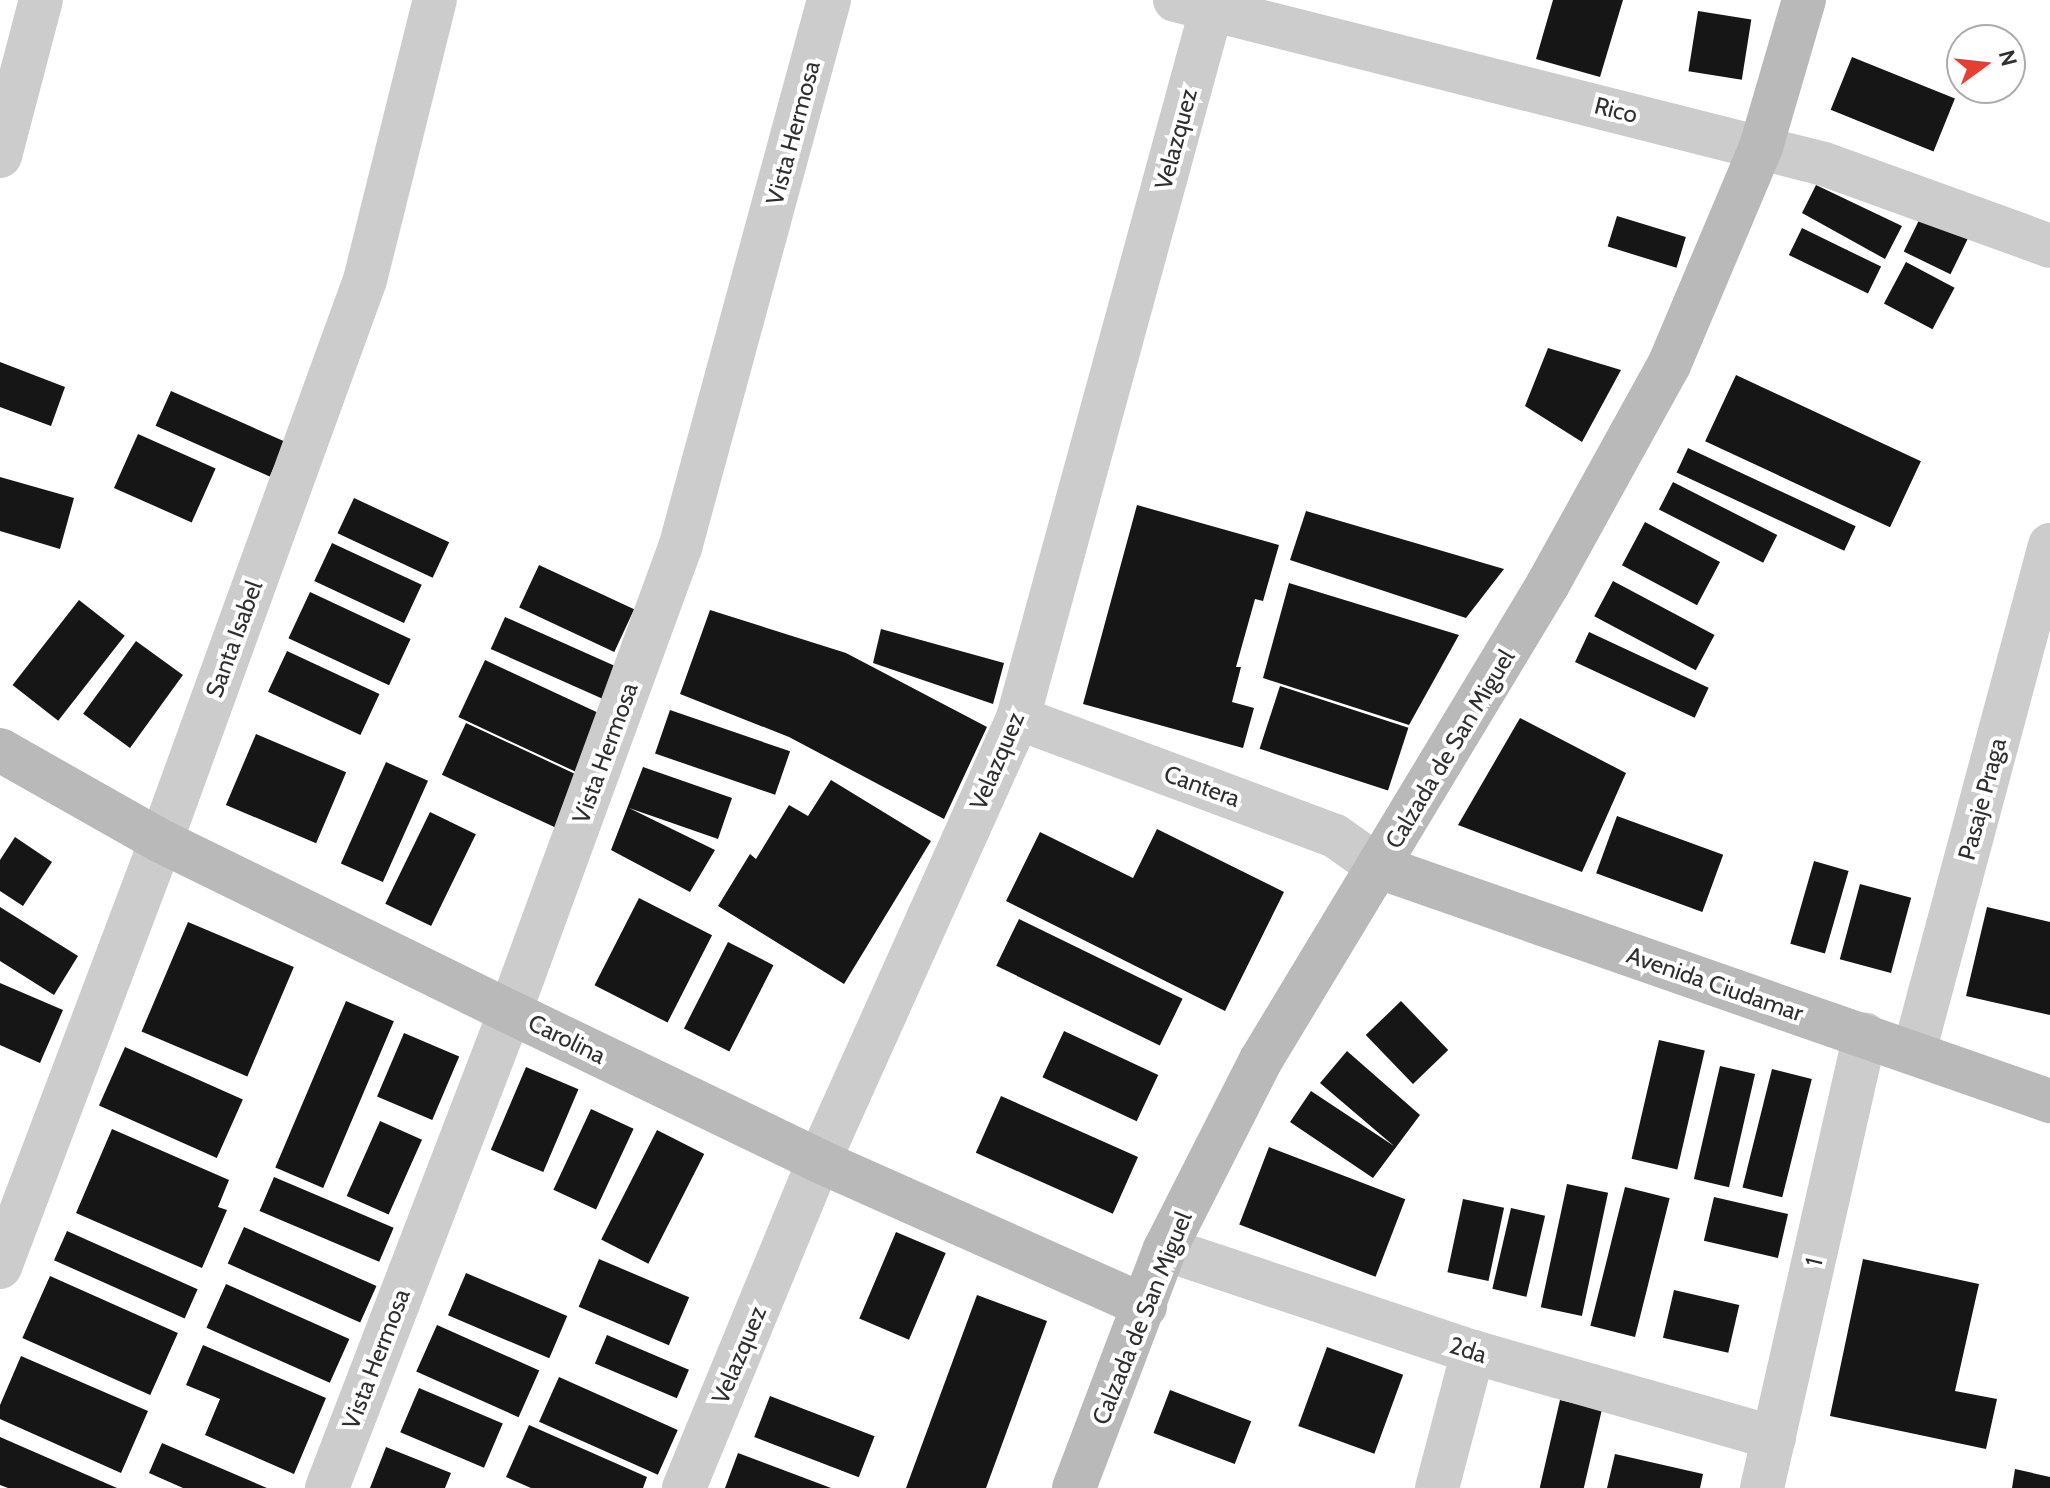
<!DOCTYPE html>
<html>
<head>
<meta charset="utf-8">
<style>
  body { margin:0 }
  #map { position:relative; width:2050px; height:1488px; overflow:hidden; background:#fff; font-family:Cabin,sans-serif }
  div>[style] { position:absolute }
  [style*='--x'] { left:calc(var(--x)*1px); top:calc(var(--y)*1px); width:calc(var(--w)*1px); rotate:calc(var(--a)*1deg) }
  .building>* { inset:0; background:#161616; transform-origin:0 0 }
  .street>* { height:44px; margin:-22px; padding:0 22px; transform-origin:22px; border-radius:22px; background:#ccc }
  .secondary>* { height:44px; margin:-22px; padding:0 22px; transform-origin:22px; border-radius:22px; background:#b9b9b9 }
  span { translate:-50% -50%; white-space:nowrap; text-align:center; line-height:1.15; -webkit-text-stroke:8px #fff; paint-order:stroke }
  .street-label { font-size:24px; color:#2f2f2f }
  .north { position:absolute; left:1946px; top:24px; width:80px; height:80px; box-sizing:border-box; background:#fff; border:2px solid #acacac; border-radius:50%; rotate:75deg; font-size:22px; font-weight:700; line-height:32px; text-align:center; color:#2f2f2f }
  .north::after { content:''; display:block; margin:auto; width:28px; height:36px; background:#e34033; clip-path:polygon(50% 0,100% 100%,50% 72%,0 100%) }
</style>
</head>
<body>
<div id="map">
  <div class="building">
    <div style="clip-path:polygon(1553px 0,1623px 0,1600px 77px,1536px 59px)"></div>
    <div style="left:1698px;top:11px;width:54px;height:61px;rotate:9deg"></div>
    <div style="left:1852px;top:57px;width:111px;height:57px;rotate:22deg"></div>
    <div style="clip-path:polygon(1816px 185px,1902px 226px,1885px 259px,1802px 213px)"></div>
    <div style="left:1923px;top:212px;width:52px;height:44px;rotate:26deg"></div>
    <div style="left:1617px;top:216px;width:72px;height:32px;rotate:17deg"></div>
    <div style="left:1802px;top:228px;width:88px;height:30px;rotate:26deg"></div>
    <div style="left:1906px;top:262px;width:55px;height:47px;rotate:28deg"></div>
    <div style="clip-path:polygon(1548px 348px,1621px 370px,1582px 442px,1525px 406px)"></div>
    <div style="clip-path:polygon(0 362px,65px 387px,51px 426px,0 407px)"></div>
    <div style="left:1736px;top:375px;width:204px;height:73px;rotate:25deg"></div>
    <div style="left:171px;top:391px;width:125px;height:38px;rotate:24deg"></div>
    <div style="left:138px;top:434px;width:85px;height:59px;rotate:24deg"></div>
    <div style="left:1688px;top:448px;width:185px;height:27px;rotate:25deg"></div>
    <div style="clip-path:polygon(0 477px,74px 498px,60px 549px,0 531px)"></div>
    <div style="left:1673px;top:482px;width:117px;height:31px;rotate:27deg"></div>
    <div style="left:354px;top:498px;width:105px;height:39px;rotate:25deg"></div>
    <div style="clip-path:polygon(1137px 505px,1279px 545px,1263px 601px,1255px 599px,1236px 667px,1241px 667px,1232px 702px,1254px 708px,1243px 748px,1083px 704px)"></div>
    <div style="clip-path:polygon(1306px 511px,1504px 569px,1466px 618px,1290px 560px)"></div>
    <div style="left:1645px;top:522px;width:85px;height:49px;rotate:28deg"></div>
    <div style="left:332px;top:543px;width:99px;height:42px;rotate:25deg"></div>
    <div style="left:539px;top:565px;width:105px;height:47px;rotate:25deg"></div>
    <div style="left:1613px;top:581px;width:115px;height:40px;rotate:28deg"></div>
    <div style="clip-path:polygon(1289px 583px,1459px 635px,1409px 725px,1263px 678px)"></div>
    <div style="left:310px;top:592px;width:111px;height:51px;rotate:25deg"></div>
    <div style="left:79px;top:600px;width:58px;height:108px;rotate:38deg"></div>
    <div style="clip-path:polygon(710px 610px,846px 653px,987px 727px,944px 819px,789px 737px,680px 694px)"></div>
    <div style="left:505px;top:617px;width:126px;height:35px;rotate:24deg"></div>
    <div style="clip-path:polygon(881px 629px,1004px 663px,993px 704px,873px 663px)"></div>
    <div style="left:1589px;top:632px;width:132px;height:33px;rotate:25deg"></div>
    <div style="left:136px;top:641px;width:58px;height:90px;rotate:36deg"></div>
    <div style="left:287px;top:651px;width:102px;height:45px;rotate:25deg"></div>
    <div style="left:485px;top:660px;width:136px;height:63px;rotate:25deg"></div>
    <div style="left:1280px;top:686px;width:135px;height:66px;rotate:18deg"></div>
    <div style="left:670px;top:710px;width:127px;height:46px;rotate:19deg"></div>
    <div style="clip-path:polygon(1520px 718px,1626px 773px,1582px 872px,1458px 825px)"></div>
    <div style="left:466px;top:723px;width:127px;height:57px;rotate:25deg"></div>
    <div style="left:256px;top:734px;width:98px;height:77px;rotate:23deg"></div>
    <div style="left:386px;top:762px;width:46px;height:111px;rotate:24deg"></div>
    <div style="clip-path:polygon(643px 767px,732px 798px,718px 839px,629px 808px,715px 850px,690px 892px,611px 850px)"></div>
    <div style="clip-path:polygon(831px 780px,931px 841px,844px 984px,718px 906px,750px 854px,756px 859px,789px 805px,808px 816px)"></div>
    <div style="left:430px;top:812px;width:51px;height:102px;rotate:26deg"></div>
    <div style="left:1617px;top:816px;width:113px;height:61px;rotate:20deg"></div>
    <div style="clip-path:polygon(1157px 829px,1284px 892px,1225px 1011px,1006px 901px,1040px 832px,1133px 878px)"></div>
    <div style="clip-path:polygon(15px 837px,52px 862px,23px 906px,0 891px,0 860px)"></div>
    <div style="left:1814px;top:861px;width:36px;height:86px;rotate:16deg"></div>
    <div style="left:1860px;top:884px;width:53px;height:78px;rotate:15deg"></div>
    <div style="left:639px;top:898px;width:82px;height:98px;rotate:27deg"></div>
    <div style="clip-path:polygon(0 907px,78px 956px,54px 995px,0 961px)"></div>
    <div style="clip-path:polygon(1987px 907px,2050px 922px,2050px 1015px,1966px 996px)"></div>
    <div style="left:1019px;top:919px;width:182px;height:52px;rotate:26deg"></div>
    <div style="left:188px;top:922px;width:115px;height:119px;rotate:23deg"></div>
    <div style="left:728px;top:942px;width:51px;height:97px;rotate:27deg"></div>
    <div style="clip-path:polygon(0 983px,63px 1010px,40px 1063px,0 1045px)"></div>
    <div style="left:346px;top:1001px;width:52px;height:181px;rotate:23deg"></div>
    <div style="left:1401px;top:1001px;width:68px;height:49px;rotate:46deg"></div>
    <div style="left:1064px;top:1031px;width:104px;height:51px;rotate:25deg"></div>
    <div style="left:404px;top:1033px;width:60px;height:69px;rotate:23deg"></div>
    <div style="left:1659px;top:1040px;width:47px;height:122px;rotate:13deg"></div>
    <div style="left:125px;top:1047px;width:129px;height:64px;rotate:24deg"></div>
    <div style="clip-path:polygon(1347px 1051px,1420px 1115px,1373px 1178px,1290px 1122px,1311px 1091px,1394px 1146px,1320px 1083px)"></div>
    <div style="left:1720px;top:1066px;width:36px;height:116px;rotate:13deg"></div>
    <div style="left:526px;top:1067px;width:57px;height:90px;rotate:23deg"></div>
    <div style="left:1772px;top:1069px;width:41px;height:122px;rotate:14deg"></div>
    <div style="left:1001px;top:1096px;width:150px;height:62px;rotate:24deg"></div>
    <div style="left:591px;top:1109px;width:47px;height:89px;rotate:25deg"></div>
    <div style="left:380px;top:1121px;width:46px;height:82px;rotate:24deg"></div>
    <div style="clip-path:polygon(112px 1129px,229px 1180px,218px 1207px,227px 1210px,202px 1268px,76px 1213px)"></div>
    <div style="left:657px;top:1130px;width:53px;height:123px;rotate:27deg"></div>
    <div style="left:1269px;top:1147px;width:146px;height:83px;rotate:21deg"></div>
    <div style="left:274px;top:1177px;width:130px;height:37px;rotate:23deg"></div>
    <div style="left:1567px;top:1184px;width:42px;height:126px;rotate:12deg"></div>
    <div style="left:1625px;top:1187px;width:46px;height:143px;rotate:14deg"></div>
    <div style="left:1714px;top:1197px;width:76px;height:45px;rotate:13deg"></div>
    <div style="left:1463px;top:1199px;width:42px;height:75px;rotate:12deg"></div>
    <div style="left:1511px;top:1208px;width:35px;height:83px;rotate:13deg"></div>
    <div style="left:244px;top:1227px;width:145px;height:40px;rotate:24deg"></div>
    <div style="left:67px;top:1231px;width:143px;height:32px;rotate:24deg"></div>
    <div style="left:896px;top:1232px;width:54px;height:94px;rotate:23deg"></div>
    <div style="left:599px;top:1259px;width:98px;height:52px;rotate:23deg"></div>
    <div style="clip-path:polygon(1863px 1259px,1979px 1284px,1955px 1391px,1997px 1399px,1986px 1449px,1830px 1416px)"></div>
    <div style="left:466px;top:1273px;width:110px;height:46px;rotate:23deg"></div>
    <div style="left:50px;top:1276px;width:140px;height:68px;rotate:24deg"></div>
    <div style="left:226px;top:1284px;width:135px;height:48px;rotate:24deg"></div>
    <div style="left:1674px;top:1290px;width:67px;height:49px;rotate:13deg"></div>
    <div style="clip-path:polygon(977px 1295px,1047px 1321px,986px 1488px,906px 1488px)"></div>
    <div style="left:437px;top:1325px;width:112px;height:51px;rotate:24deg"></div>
    <div style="left:607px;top:1335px;width:89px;height:31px;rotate:23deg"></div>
    <div style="clip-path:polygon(203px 1345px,326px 1398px,294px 1474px,205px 1435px,220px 1399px,186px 1385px)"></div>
    <div style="left:1327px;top:1347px;width:81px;height:84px;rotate:20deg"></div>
    <div style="clip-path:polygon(21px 1356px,148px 1411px,121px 1473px,0 1419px,0 1405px)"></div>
    <div style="left:559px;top:1377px;width:130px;height:49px;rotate:24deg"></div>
    <div style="left:419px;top:1388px;width:91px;height:48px;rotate:23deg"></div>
    <div style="left:1170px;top:1390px;width:87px;height:46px;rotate:21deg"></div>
    <div style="left:770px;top:1396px;width:112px;height:44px;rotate:21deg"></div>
    <div style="left:1560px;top:1400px;width:43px;height:90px;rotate:13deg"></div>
    <div style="clip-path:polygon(529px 1425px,647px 1477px,643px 1488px,531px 1488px,506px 1477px)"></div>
    <div style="clip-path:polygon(0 1437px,117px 1488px,8px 1488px,0 1485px)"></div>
    <div style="clip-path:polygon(162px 1443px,267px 1488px,183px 1488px,149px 1473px)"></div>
    <div style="clip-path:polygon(386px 1447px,451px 1473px,445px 1488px,370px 1488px)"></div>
    <div style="clip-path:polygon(738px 1453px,831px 1488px,725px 1488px)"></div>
    <div style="clip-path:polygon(1615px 1454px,1703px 1474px,1700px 1488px,1607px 1488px)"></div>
    <div style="clip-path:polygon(2015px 1469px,2050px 1477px,2050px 1488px,2012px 1488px)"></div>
  </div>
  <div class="street">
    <div style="--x:1175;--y:0;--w:669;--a:14.18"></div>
    <div style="--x:1824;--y:164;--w:240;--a:19.9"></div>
    <div style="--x:0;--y:156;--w:161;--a:-75.3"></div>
    <div style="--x:1018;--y:718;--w:338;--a:20.4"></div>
    <div style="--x:1335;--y:836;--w:54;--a:35.2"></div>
    <div style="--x:1914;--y:1052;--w:525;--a:-74.98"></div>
    <div style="--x:1165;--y:1249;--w:325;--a:18.5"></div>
    <div style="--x:1473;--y:1352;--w:313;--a:15.9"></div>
    <div style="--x:0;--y:1267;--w:455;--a:-69.3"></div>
    <div style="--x:161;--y:841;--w:597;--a:-70.02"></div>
    <div style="--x:365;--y:280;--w:289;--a:-76"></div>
    <div style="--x:327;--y:1488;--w:510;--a:-68.97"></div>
    <div style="--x:510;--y:1012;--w:494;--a:-69.9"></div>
    <div style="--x:680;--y:548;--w:568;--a:-74.79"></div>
    <div style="--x:684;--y:1488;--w:354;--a:-67.6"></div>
    <div style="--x:819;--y:1161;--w:486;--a:-65.8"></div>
    <div style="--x:1018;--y:718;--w:744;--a:-74.73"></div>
    <div style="--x:1437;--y:1488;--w:141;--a:-75.2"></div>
    <div style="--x:1762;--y:1488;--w:465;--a:-77.2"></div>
  </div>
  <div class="secondary">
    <div style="--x:0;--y:750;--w:185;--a:29.5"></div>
    <div style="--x:161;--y:841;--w:389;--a:26.1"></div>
    <div style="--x:510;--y:1012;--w:343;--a:25.7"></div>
    <div style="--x:819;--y:1161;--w:357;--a:24"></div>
    <div style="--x:1379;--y:867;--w:711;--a:19.23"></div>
    <div style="--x:1074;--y:1488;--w:256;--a:-69.2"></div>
    <div style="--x:1165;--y:1249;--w:212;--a:-63.1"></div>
    <div style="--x:1261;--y:1060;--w:556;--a:-58.91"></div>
    <div style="--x:1548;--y:584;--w:250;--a:-61.1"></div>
    <div style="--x:1669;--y:365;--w:237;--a:-67.1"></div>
    <div style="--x:1761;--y:147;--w:153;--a:-73.7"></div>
  </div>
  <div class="street-label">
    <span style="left:1616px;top:110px;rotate:14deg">Rico</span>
    <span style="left:793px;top:133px;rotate:-75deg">Vista Hermosa</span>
    <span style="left:1176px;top:139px;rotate:-75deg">Velazquez</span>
    <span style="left:234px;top:639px;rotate:-70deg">Santa Isabel</span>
    <span style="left:1450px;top:749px;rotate:-59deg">Calzada de San Miguel</span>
    <span style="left:605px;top:753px;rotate:-70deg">Vista Hermosa</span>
    <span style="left:997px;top:761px;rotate:-67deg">Velazquez</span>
    <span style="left:1202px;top:786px;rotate:20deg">Cantera</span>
    <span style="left:1982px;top:799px;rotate:-75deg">Pasaje Praga</span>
    <span style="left:1715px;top:984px;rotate:19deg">Avenida Ciudamar</span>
    <span style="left:567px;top:1039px;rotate:26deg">Carolina</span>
    <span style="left:1814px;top:1262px;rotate:-77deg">1</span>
    <span style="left:1142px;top:1318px;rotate:-68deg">Calzada de San Miguel</span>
    <span style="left:1468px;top:1350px;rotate:17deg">2da</span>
    <span style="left:739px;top:1355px;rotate:-67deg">Velazquez</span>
    <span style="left:376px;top:1359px;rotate:-69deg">Vista Hermosa</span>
  </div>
  <div class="north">N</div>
</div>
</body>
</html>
